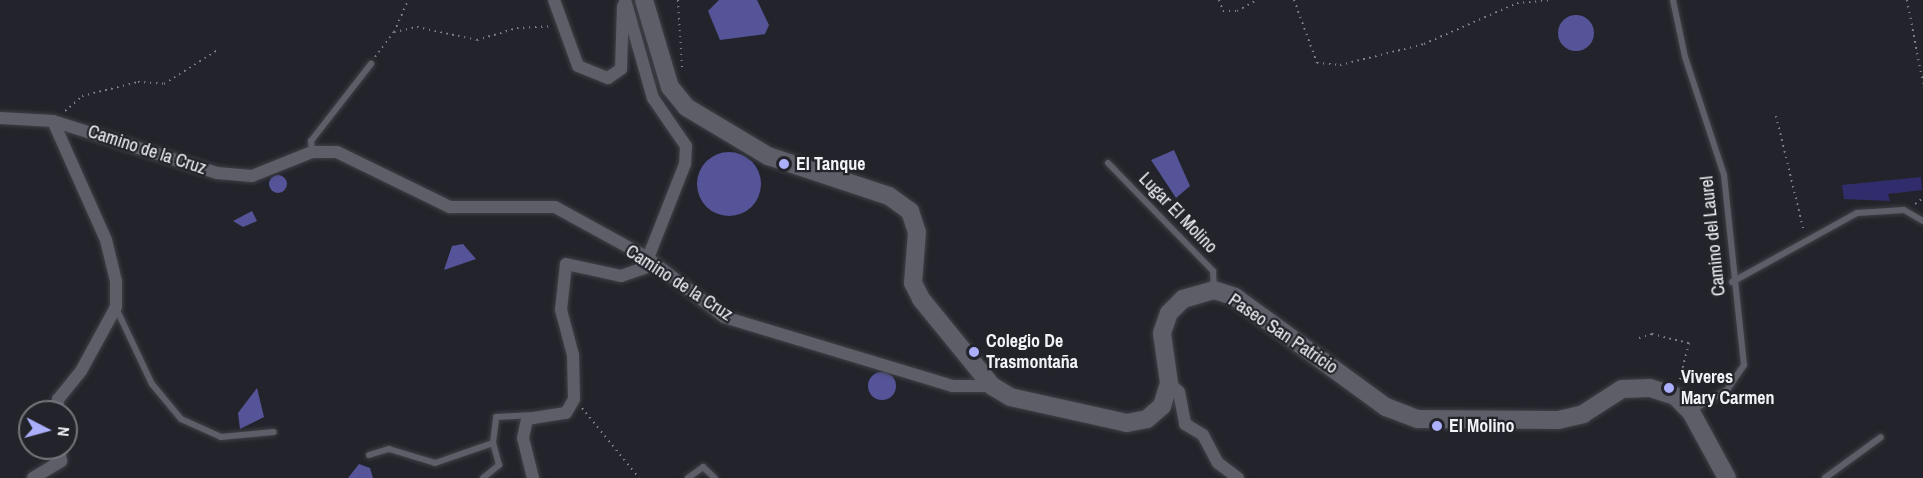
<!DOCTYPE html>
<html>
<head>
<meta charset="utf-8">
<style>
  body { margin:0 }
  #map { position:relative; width:1923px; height:478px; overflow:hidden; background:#23242b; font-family:"Archivo Narrow",sans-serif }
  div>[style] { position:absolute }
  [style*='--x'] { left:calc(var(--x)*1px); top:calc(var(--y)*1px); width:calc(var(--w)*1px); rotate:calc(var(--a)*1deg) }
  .water>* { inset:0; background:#555498 }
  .round { border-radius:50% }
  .building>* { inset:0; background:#312d6d }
  .path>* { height:2px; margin-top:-1px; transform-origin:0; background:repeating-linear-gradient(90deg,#7f8087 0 1.5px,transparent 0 6px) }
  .roads { filter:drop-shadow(0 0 2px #3f4046) drop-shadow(0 0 2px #3f4046) }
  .lane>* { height:6px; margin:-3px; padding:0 3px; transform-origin:3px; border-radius:3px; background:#5d5e67 }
  .street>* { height:12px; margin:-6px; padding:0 6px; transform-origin:6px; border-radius:6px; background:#5d5e67 }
  .secondary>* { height:18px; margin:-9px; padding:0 9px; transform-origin:9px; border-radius:9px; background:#5d5e67 }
  .dots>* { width:16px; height:16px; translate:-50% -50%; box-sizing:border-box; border:3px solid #23242b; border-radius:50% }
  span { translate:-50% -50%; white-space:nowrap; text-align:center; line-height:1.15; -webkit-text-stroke:4.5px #23242b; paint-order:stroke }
  .street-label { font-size:18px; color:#f2f3f8 }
  .poi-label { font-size:18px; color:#f2f3f8; font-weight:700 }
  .left { translate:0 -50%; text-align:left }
  .north { position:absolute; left:18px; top:400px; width:60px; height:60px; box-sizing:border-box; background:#23242b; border:2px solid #76777d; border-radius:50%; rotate:96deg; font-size:16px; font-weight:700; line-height:24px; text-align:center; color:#f2f3f8 }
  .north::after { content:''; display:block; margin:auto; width:21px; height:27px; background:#acaffb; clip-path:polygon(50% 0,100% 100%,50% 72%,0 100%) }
</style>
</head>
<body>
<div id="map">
  <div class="water">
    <div style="clip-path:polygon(719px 0,757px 0,769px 25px,765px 34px,720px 40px,708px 11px)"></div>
    <div class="round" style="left:1558px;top:15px;width:36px;height:36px"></div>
    <div style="clip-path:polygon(1174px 150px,1190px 186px,1176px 198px,1151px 160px)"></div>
    <div class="round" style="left:697px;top:152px;width:64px;height:64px"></div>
    <div class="round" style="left:269px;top:175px;width:18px;height:18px"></div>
    <div style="clip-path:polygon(252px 211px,257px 221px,243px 227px,233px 221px)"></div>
    <div style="clip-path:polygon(463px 244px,476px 259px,444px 270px,452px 246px)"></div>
    <div class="round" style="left:868px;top:372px;width:28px;height:28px"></div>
    <div style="clip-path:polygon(257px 388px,264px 417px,240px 429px,238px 413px)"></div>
    <div style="clip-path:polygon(359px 464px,370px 468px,373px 478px,348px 478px)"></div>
  </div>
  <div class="building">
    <div style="clip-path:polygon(1921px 177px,1922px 190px,1888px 194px,1890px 201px,1844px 199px,1842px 185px)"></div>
  </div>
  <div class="path">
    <div style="--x:678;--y:0;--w:68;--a:86.6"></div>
    <div style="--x:1219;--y:0;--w:12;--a:70"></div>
    <div style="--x:1223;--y:11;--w:14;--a:0"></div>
    <div style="--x:1237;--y:11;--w:23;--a:-29"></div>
    <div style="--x:1294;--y:0;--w:67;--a:69.9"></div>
    <div style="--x:1317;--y:63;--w:23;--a:5"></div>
    <div style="--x:1340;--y:65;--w:87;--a:-14"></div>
    <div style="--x:1424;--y:44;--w:102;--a:-23.8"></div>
    <div style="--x:1517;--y:3;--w:35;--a:-5"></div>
    <div style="--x:1907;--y:0;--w:85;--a:79.1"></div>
    <div style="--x:394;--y:32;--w:35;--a:-66"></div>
    <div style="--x:375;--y:57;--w:31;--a:-53"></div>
    <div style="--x:394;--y:32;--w:24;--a:-12"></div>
    <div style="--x:417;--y:27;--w:61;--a:12.2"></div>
    <div style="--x:477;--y:40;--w:42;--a:-16.7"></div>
    <div style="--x:517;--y:28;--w:33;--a:-3"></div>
    <div style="--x:65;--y:111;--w:23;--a:-41"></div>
    <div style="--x:82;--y:96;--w:58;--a:-14"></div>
    <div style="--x:138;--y:82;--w:26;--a:4"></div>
    <div style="--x:164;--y:84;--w:62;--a:-32.4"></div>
    <div style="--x:1776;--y:116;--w:119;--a:76.4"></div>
    <div style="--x:1915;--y:204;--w:10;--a:-37"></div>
    <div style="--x:1639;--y:338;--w:14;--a:-17"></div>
    <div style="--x:1652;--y:334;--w:38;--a:14"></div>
    <div style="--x:1689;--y:343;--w:40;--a:104.4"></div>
    <div style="--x:582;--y:408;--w:90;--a:50.8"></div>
  </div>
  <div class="roads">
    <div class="lane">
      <div style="--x:1673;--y:0;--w:58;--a:78.1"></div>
      <div style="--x:1685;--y:57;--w:124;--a:71.7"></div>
      <div style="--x:1724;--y:175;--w:191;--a:84"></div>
      <div style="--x:1744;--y:365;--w:29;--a:124"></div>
      <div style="--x:1728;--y:389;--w:41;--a:149"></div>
      <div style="--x:312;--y:152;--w:11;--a:-95"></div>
      <div style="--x:311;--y:141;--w:98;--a:-52.1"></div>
      <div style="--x:1108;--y:163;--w:151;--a:45.8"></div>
      <div style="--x:1213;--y:271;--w:18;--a:87"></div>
      <div style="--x:1732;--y:282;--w:143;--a:-28.9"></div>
      <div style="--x:1857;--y:213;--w:47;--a:-3.7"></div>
      <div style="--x:1904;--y:210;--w:22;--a:30"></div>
      <div style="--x:116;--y:308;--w:84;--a:64.7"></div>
      <div style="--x:152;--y:384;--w:45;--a:50.4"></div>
      <div style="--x:181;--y:419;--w:44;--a:24.2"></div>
      <div style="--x:221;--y:437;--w:53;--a:-5.4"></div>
      <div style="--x:369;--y:455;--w:21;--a:-17"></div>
      <div style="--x:389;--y:449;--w:48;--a:16.9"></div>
      <div style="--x:435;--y:463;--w:61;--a:-19"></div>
      <div style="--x:483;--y:478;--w:21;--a:-39"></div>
      <div style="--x:499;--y:465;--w:23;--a:-105"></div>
      <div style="--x:493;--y:443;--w:26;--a:-83"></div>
      <div style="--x:496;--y:417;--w:33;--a:-3"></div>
      <div style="--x:688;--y:478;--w:19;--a:-36"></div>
      <div style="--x:703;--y:467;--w:16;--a:43"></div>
      <div style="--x:1825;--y:478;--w:69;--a:-36.2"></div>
    </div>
    <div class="street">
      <div style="--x:554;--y:0;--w:70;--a:70"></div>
      <div style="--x:578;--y:66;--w:32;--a:22"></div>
      <div style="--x:608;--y:78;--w:16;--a:-35"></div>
      <div style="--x:621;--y:69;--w:63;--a:-88.2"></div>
      <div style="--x:625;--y:0;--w:102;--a:74.1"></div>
      <div style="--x:653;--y:98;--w:58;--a:55.5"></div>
      <div style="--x:686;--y:146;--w:18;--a:93"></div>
      <div style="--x:685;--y:164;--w:101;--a:111.5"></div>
      <div style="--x:0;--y:118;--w:53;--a:3.2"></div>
      <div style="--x:53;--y:121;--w:172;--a:17.6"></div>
      <div style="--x:217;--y:173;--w:35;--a:5"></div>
      <div style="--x:252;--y:176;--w:65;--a:-21.8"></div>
      <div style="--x:312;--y:152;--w:25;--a:0"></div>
      <div style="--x:337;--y:152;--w:126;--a:26"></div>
      <div style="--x:450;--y:207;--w:105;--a:0"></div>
      <div style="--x:555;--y:207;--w:106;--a:28.7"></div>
      <div style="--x:648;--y:258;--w:96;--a:37.8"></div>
      <div style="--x:724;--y:317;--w:238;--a:16.8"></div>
      <div style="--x:952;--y:386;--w:40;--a:0"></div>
      <div style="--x:53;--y:121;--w:130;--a:66"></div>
      <div style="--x:106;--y:240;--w:42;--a:76.3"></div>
      <div style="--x:116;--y:281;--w:26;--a:90"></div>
      <div style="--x:116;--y:307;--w:73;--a:118.7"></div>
      <div style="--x:81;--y:371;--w:36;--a:129"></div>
      <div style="--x:58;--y:399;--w:13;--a:94"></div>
      <div style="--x:1169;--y:383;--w:13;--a:42"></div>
      <div style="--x:1179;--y:392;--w:33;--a:79"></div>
      <div style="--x:1185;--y:424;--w:21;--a:31"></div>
      <div style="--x:1203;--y:435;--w:32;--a:62"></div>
      <div style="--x:1218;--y:463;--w:25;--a:37"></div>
      <div style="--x:33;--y:478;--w:33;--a:-31"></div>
      <div style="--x:61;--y:461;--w:13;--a:-99"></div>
      <div style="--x:533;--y:478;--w:41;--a:-104"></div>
      <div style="--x:523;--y:438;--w:19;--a:-78"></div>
      <div style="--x:527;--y:419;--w:39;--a:-9"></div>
      <div style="--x:566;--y:413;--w:16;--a:-60"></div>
      <div style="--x:574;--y:399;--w:44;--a:-91.3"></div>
      <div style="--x:573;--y:355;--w:47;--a:-104.9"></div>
      <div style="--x:561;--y:310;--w:46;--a:-83.8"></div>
      <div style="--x:566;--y:264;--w:56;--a:12.3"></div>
      <div style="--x:621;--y:276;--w:36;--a:-19"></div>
    </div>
    <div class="secondary">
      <div style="--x:644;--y:0;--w:91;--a:73.4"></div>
      <div style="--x:670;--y:87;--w:26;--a:51"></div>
      <div style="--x:686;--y:107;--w:96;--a:30.9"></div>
      <div style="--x:768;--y:156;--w:127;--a:18.3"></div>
      <div style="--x:889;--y:196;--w:26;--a:36"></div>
      <div style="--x:910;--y:211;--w:22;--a:72"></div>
      <div style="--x:917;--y:232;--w:51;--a:94.5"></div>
      <div style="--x:913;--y:283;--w:18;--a:63"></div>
      <div style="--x:921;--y:299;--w:112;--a:50.8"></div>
      <div style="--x:992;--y:386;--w:21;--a:31"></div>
      <div style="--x:1010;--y:397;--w:120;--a:12.5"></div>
      <div style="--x:1127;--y:423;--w:20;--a:-11"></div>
      <div style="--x:1147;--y:419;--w:20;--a:-41"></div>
      <div style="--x:1162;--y:406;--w:24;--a:-73"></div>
      <div style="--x:1169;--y:383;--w:50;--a:-98"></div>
      <div style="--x:1162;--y:333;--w:21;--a:-71"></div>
      <div style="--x:1169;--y:313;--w:20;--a:-45"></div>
      <div style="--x:1183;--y:299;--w:32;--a:-16"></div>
      <div style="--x:1214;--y:290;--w:22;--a:18"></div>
      <div style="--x:1235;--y:297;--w:187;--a:36.1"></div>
      <div style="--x:1386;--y:407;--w:34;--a:21"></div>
      <div style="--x:1418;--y:419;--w:140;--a:0.4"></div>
      <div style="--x:1558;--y:420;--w:26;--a:-13"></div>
      <div style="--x:1583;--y:414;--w:46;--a:-32.7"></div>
      <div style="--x:1622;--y:389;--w:28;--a:-2"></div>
      <div style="--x:1650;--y:388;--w:26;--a:18"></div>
      <div style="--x:1675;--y:396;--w:23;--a:45"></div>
      <div style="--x:1691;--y:412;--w:75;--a:61.4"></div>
    </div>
  </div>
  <div class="dots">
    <div style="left:784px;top:164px;background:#acaffb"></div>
    <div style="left:974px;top:352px;background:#acaffb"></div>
    <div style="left:1669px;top:388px;background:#acaffb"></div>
    <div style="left:1437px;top:426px;background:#acaffb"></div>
  </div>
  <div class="street-label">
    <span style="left:147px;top:150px;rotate:18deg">Camino de la Cruz</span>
    <span style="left:1178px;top:213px;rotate:46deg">Lugar El Molino</span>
    <span style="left:1713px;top:236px;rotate:-96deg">Camino del Laurel</span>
    <span style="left:679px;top:283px;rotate:33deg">Camino de la Cruz</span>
    <span style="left:1283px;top:334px;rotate:34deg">Paseo San Patricio</span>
  </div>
  <div class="poi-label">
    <span class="left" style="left:796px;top:164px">El Tanque</span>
    <span class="left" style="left:986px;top:352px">Colegio De<br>Trasmontaña</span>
    <span class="left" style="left:1681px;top:388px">Viveres<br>Mary Carmen</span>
    <span class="left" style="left:1449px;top:426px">El Molino</span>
  </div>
  <div class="north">N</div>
</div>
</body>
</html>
